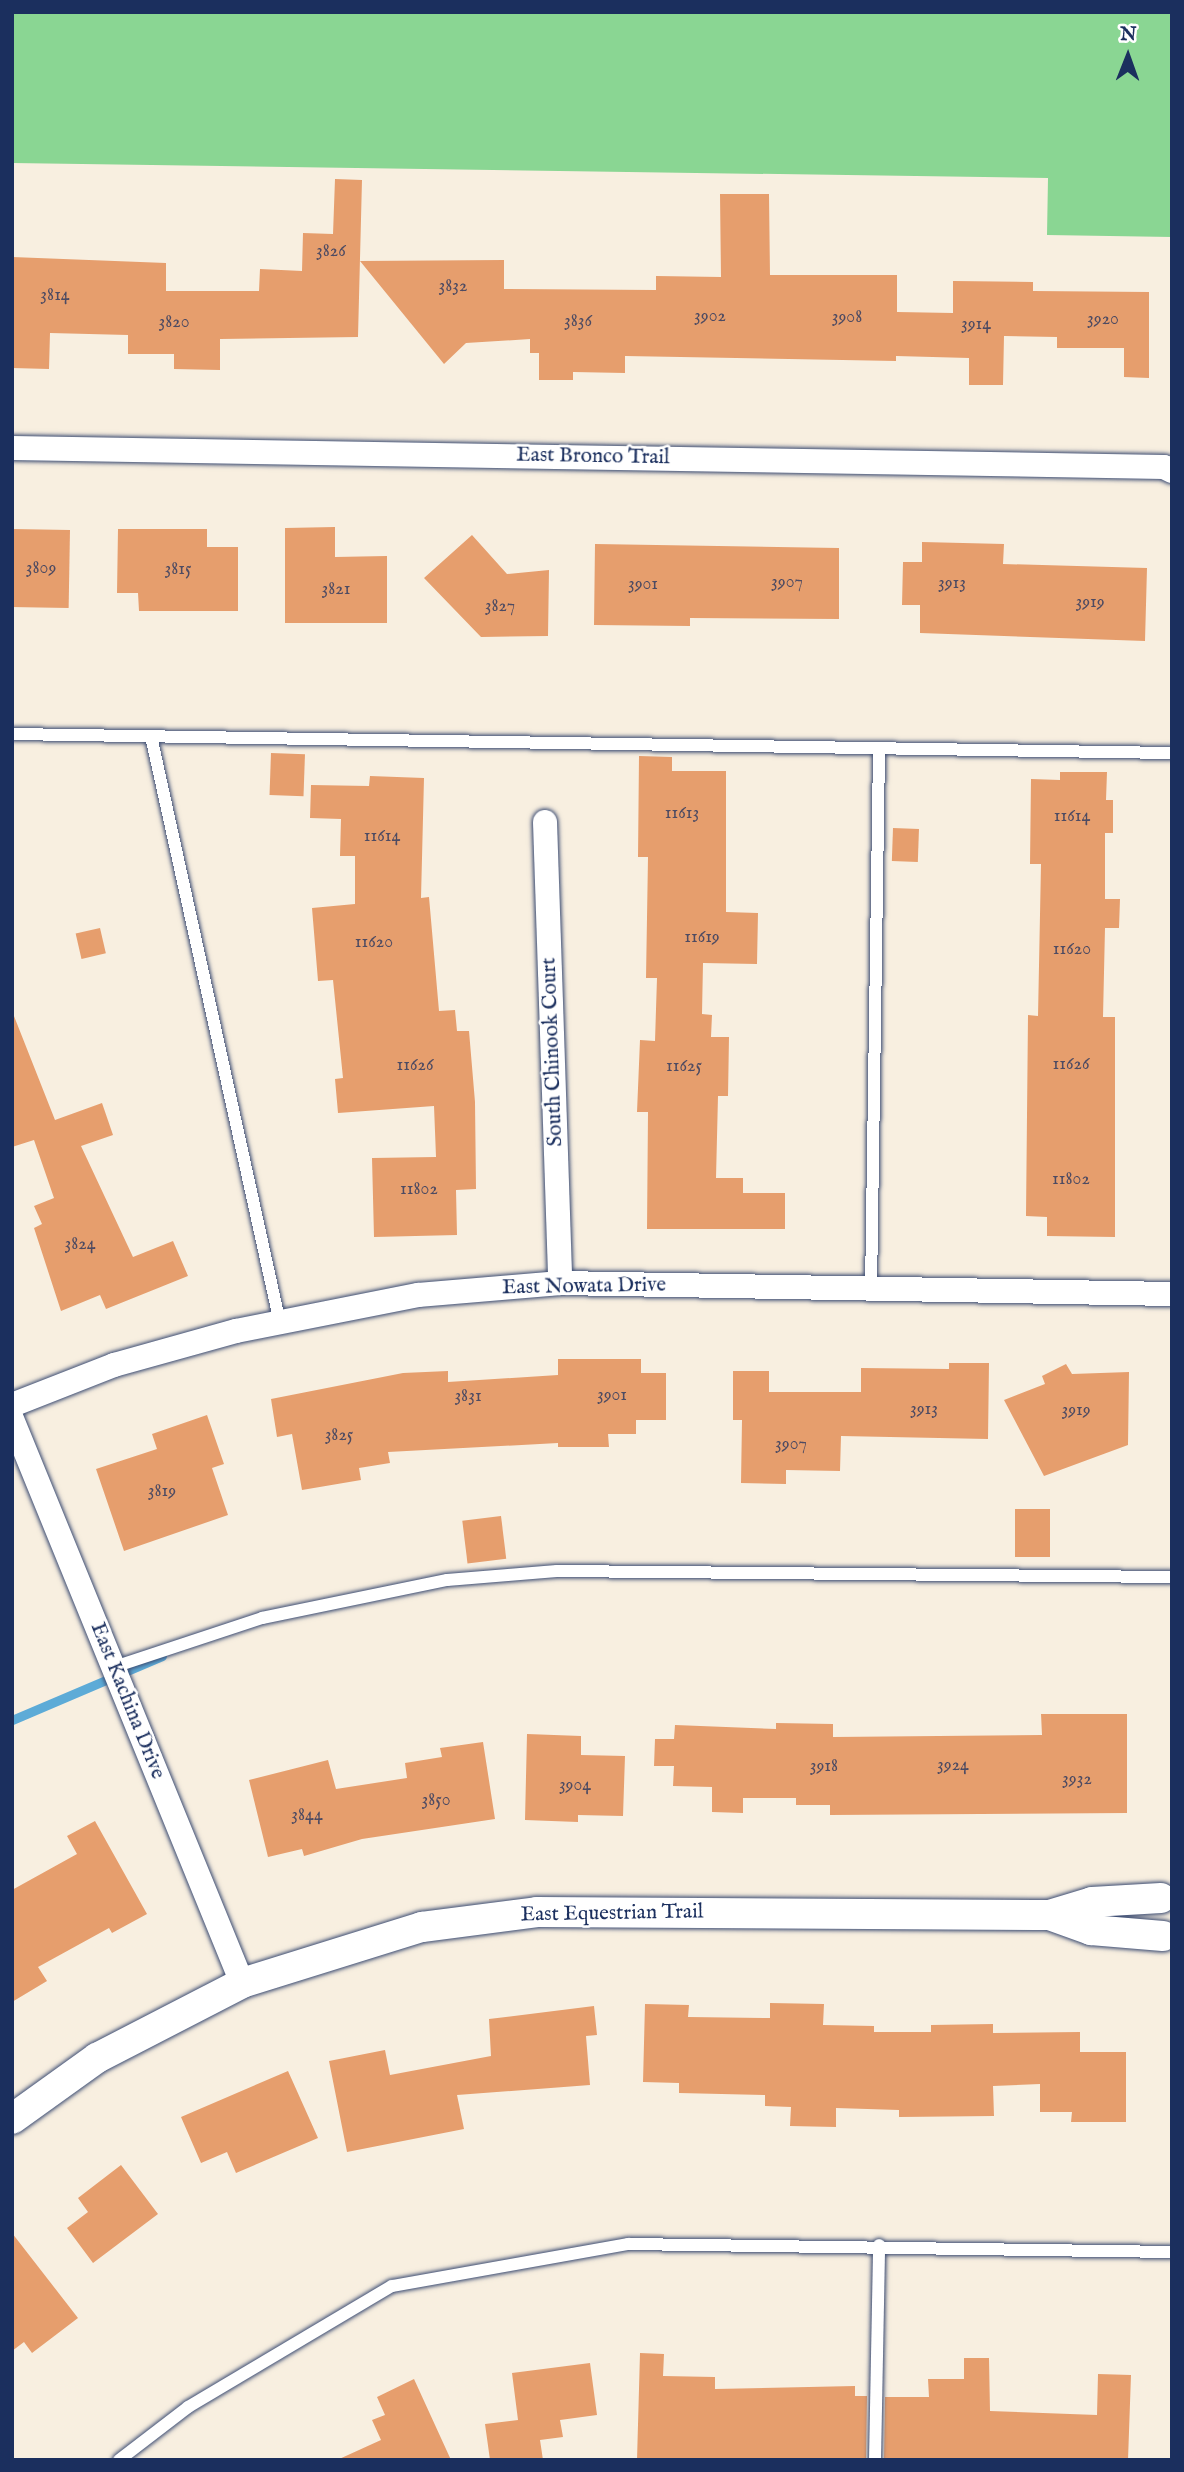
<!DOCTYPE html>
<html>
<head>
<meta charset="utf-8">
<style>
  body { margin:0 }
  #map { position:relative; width:1184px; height:2472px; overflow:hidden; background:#f8efe0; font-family:"IM FELL English",serif }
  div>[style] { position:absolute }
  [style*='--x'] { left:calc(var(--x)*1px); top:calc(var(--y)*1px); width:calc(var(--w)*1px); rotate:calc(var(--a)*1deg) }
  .green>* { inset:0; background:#8ad693 }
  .stream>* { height:9px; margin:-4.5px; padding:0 4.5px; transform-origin:4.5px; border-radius:4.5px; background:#5dabd7 }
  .building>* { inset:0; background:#e69e6d; transform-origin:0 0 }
  .roads { filter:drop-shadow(0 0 2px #3c4c72) drop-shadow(0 0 2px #3c4c72) }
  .service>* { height:12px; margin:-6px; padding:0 6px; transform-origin:6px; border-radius:6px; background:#fff }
  .minor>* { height:24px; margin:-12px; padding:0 12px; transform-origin:12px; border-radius:12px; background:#fff }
  .tertiary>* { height:30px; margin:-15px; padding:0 15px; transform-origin:15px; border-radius:15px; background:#fff }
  span { translate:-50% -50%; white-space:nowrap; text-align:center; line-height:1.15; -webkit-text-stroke:5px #fff; paint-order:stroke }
  .number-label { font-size:18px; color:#4e4b62 }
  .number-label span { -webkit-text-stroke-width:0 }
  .street-label { font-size:21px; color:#1b2f5e }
  .frame { position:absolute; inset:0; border:14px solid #1b2f5e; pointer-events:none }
  .north { position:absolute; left:1093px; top:21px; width:70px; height:70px; -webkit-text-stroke:5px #fff; paint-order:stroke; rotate:1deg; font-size:19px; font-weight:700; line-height:28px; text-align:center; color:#1b2f5e }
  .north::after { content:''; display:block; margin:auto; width:24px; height:32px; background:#1b2f5e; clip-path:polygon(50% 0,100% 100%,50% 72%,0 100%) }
</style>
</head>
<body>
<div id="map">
  <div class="green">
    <div style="clip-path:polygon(12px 12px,1172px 12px,1172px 237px,1047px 235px,1048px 178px,12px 163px)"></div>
  </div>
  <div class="stream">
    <div style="--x:12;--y:1720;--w:163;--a:-23.1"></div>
  </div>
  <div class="building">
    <div style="clip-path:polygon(335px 179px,362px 180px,358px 337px,220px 339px,220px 370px,174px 369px,174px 354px,128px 354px,128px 335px,50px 333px,49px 369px,12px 368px,12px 257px,166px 263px,166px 291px,259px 291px,260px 269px,302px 271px,303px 233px,333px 234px)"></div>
    <div style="clip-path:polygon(720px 194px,769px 194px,770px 275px,897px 275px,897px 312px,953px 313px,953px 281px,1033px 282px,1033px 291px,1149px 292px,1149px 378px,1124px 377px,1124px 348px,1057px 348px,1057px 337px,1004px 336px,1003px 385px,969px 385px,969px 358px,896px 356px,896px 361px,625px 356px,625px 373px,573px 372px,573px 380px,539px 380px,539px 353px,530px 353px,530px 339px,466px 343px,444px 364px,360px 261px,504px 260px,504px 289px,656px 290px,656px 276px,721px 277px)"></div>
    <div style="clip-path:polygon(335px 527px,335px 557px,387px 556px,387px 623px,285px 623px,285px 528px)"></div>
    <div style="left:12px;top:529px;width:58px;height:78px;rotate:1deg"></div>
    <div style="clip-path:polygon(118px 529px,207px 529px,207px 547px,238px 547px,238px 611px,139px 611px,138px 593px,117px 593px)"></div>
    <div style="clip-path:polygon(472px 535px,507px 574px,549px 570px,548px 636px,481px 637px,424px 578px)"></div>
    <div style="clip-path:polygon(922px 542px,1004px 544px,1003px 564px,1147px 568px,1145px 641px,920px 633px,920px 605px,902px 605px,903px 562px,922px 562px)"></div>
    <div style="clip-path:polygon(595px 544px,839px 548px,839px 619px,690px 618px,690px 626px,594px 625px)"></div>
    <div style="left:271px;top:753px;width:34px;height:42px;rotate:2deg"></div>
    <div style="clip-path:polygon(639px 756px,672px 757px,672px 771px,726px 771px,726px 912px,758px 913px,757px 964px,703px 963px,702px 1014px,712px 1015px,711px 1037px,729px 1037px,728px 1096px,718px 1096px,716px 1178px,743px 1178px,743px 1193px,785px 1193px,785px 1229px,647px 1229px,648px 1112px,637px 1112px,640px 1040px,655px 1041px,657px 978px,646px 978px,648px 857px,638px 857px)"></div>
    <div style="clip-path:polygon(1060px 772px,1107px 772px,1106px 800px,1113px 800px,1113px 833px,1105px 833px,1105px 899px,1120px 899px,1119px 928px,1105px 928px,1103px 1017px,1115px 1017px,1115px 1237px,1047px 1236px,1047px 1217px,1026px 1216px,1028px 1015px,1038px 1016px,1041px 864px,1030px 864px,1031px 779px,1060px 780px)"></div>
    <div style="clip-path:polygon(370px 776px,424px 778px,421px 898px,429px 897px,439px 1011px,455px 1010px,457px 1031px,469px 1031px,475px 1102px,476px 1189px,456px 1190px,457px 1235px,374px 1237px,372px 1158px,436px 1157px,434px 1106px,338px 1113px,335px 1079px,343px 1078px,333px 980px,318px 981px,312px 908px,355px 904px,355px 856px,340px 856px,341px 819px,310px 818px,311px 785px,369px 786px)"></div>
    <div style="left:893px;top:828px;width:26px;height:33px;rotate:2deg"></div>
    <div style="left:100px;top:928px;width:26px;height:25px;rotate:77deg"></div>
    <div style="clip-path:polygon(12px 1011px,55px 1120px,102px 1103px,113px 1135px,81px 1146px,133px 1257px,173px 1241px,188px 1276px,106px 1309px,100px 1295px,61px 1311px,34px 1228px,42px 1224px,34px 1206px,54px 1198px,34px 1140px,12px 1147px)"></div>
    <div style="clip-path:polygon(558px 1359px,641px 1359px,641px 1373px,666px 1373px,666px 1420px,636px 1420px,636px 1434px,608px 1434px,609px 1447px,558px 1447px,558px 1443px,388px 1452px,390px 1463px,359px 1468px,361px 1480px,302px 1490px,292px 1434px,277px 1437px,271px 1399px,403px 1373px,448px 1371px,448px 1382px,558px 1375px)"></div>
    <div style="clip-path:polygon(949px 1363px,989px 1363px,988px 1439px,841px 1436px,840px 1471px,786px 1470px,786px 1484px,741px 1483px,742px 1420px,733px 1420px,733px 1371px,769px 1371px,769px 1392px,861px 1392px,861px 1368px,949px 1369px)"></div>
    <div style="clip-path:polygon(1066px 1364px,1072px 1374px,1129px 1372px,1128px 1445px,1044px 1476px,1004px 1400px,1045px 1384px,1042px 1376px)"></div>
    <div style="clip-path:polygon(207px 1415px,224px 1464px,212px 1468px,228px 1515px,124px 1551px,96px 1469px,157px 1449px,152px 1434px)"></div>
    <div style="left:1015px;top:1509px;width:35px;height:48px"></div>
    <div style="left:501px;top:1516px;width:43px;height:39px;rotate:83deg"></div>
    <div style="clip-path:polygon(1041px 1714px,1127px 1714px,1127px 1813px,830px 1815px,830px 1805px,796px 1805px,796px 1798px,743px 1798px,743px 1813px,712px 1812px,712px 1787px,673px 1786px,674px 1766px,654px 1766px,655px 1739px,674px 1739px,675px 1725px,776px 1729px,776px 1723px,833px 1724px,833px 1737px,1042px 1735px)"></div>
    <div style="clip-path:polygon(527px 1734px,581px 1736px,581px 1755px,625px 1756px,623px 1816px,578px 1815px,578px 1822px,525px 1820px)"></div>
    <div style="clip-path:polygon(483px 1742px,495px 1819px,362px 1839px,304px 1856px,302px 1849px,268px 1857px,249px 1780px,328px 1760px,336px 1789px,407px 1778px,405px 1763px,442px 1757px,440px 1748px)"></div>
    <div style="clip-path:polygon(95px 1821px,147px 1914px,112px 1933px,109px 1928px,38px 1967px,47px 1981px,12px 2002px,12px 1890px,77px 1854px,67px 1836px)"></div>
    <div style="clip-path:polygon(770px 2003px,824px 2004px,823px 2025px,874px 2026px,874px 2032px,931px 2032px,931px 2025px,993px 2024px,993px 2033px,1080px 2032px,1080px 2052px,1126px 2052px,1126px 2122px,1071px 2122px,1072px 2112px,1040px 2112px,1040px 2084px,993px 2086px,994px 2116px,899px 2117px,899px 2110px,836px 2108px,836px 2127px,790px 2126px,791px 2107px,765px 2106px,765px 2095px,679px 2093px,679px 2083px,643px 2082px,645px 2004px,689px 2005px,688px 2017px,770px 2018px)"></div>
    <div style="clip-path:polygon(594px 2006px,597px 2035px,586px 2036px,590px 2085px,457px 2095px,464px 2129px,347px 2152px,329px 2061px,385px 2050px,390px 2075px,491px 2056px,489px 2019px)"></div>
    <div style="clip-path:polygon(288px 2071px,318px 2138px,236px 2173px,227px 2152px,201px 2163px,181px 2117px)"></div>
    <div style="clip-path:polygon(121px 2165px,158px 2214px,93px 2263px,67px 2228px,88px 2212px,78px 2198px)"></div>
    <div style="clip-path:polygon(12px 2233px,78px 2318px,32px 2353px,24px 2342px,12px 2351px)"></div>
    <div style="clip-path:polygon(640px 2353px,664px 2354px,663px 2376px,715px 2377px,715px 2389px,855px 2386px,855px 2396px,867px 2396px,866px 2460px,637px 2460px)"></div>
    <div style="clip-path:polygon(964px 2358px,989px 2358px,990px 2411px,1097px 2415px,1098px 2374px,1131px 2375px,1128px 2460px,884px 2460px,885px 2397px,929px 2397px,928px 2379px,964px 2379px)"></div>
    <div style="clip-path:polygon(590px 2363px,597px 2415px,560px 2420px,563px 2437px,540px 2440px,543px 2460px,490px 2460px,485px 2424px,518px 2420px,512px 2373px)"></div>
    <div style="clip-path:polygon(414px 2379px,451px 2460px,337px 2460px,381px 2440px,372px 2420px,385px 2415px,377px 2397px)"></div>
  </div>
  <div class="roads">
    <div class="service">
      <div style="--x:12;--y:734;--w:1160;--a:0.94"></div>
      <div style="--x:151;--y:736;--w:601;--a:77.61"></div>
      <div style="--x:871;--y:1290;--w:541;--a:-89.15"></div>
      <div style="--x:114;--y:1667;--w:156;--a:-18.3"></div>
      <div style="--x:262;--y:1618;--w:189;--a:-11.6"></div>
      <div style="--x:447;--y:1580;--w:110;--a:-4.7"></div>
      <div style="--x:557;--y:1571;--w:615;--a:0.56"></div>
      <div style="--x:119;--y:2460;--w:87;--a:-37.5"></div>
      <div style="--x:188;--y:2407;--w:237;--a:-30.7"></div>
      <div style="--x:392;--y:2286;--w:240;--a:-10.1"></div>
      <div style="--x:628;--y:2244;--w:544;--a:0.84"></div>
      <div style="--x:875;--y:2460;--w:215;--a:-88.9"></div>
    </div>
    <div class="minor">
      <div style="--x:12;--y:448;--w:1152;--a:0.94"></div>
      <div style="--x:1164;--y:467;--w:9;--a:27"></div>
      <div style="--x:545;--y:822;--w:461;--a:88.1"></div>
      <div style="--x:12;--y:1405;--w:110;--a:-21.4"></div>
      <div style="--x:114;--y:1365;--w:127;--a:-15.6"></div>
      <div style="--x:236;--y:1331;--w:186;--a:-11.2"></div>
      <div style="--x:418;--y:1295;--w:143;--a:-4.8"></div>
      <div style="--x:560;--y:1283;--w:612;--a:1.03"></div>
      <div style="--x:12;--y:1419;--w:609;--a:67.81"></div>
    </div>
    <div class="tertiary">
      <div style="--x:1049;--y:1915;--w:45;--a:19.7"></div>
      <div style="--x:1091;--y:1930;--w:72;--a:4.8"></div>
      <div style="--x:12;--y:2119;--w:105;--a:-35.7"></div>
      <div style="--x:97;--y:2058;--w:163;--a:-27.3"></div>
      <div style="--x:242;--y:1983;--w:189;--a:-17.3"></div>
      <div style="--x:422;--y:1927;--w:116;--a:-7.4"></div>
      <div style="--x:537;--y:1912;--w:512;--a:0.34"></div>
      <div style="--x:1049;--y:1915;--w:45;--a:-16.8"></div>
      <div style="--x:1092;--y:1902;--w:69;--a:-3.3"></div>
    </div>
  </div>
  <div class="number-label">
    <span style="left:331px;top:252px">3826</span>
    <span style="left:453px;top:287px">3832</span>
    <span style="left:55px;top:296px">3814</span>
    <span style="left:710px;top:317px">3902</span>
    <span style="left:847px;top:318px">3908</span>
    <span style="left:1103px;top:320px">3920</span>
    <span style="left:578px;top:322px">3836</span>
    <span style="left:174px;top:323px">3820</span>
    <span style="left:976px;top:325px">3914</span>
    <span style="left:41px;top:569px">3809</span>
    <span style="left:178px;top:570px">3815</span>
    <span style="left:787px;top:583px">3907</span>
    <span style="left:952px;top:584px">3913</span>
    <span style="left:643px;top:585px">3901</span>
    <span style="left:336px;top:590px">3821</span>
    <span style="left:1090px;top:603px">3919</span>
    <span style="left:500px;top:607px">3827</span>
    <span style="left:682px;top:814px">11613</span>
    <span style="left:1072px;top:817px">11614</span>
    <span style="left:382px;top:837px">11614</span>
    <span style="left:702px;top:938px">11619</span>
    <span style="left:374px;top:943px">11620</span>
    <span style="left:1072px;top:950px">11620</span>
    <span style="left:1071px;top:1065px">11626</span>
    <span style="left:415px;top:1066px">11626</span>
    <span style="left:684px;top:1067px">11625</span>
    <span style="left:1071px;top:1180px">11802</span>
    <span style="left:419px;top:1190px">11802</span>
    <span style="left:80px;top:1245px">3824</span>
    <span style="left:612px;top:1396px">3901</span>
    <span style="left:468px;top:1397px">3831</span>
    <span style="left:924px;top:1410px">3913</span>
    <span style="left:1076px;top:1411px">3919</span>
    <span style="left:339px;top:1436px">3825</span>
    <span style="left:791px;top:1445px">3907</span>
    <span style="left:162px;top:1492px">3819</span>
    <span style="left:953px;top:1766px">3924</span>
    <span style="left:824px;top:1767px">3918</span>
    <span style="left:1077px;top:1780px">3932</span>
    <span style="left:575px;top:1786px">3904</span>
    <span style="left:436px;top:1801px">3850</span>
    <span style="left:307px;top:1816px">3844</span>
  </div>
  <div class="street-label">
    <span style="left:593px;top:457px;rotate:1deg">East Bronco Trail</span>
    <span style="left:553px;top:1052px;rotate:-92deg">South Chinook Court</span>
    <span style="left:584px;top:1287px;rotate:-1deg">East Nowata Drive</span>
    <span style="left:127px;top:1701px;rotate:68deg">East Kachina Drive</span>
    <span style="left:612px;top:1914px;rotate:-1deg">East Equestrian Trail</span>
  </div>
  <div class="frame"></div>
  <div class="north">N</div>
</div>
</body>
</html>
